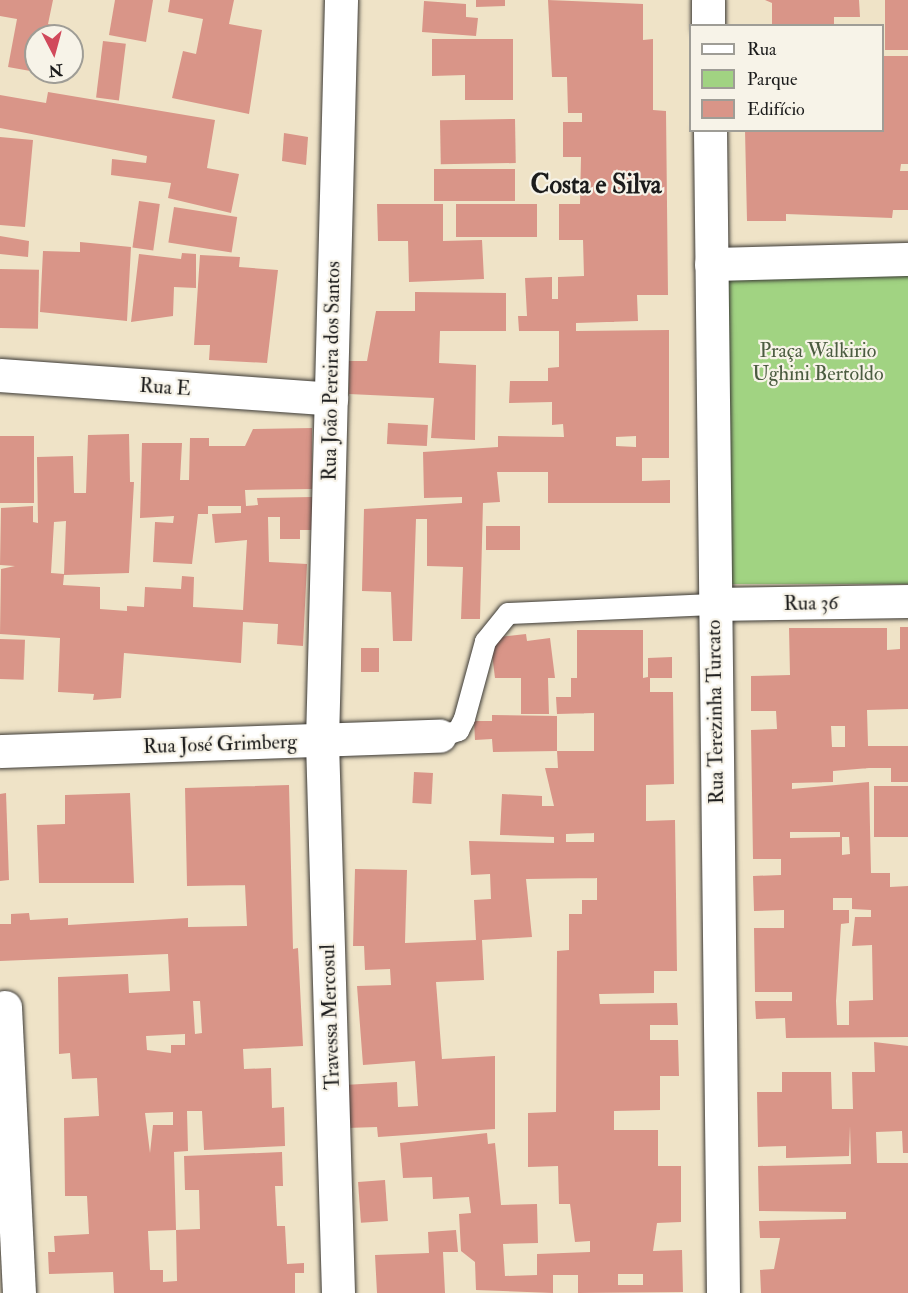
<!DOCTYPE html>
<html>
<head>
<meta charset="utf-8">
<style>
  body { margin:0 }
  #map { position:relative; width:908px; height:1293px; overflow:hidden; background:#efe3c7; font-family:"IM FELL Double Pica",serif }
  div>[style] { position:absolute }
  [style*='--x'] { left:calc(var(--x)*1px); top:calc(var(--y)*1px); width:calc(var(--w)*1px); rotate:calc(var(--a)*1deg) }
  .green>* { inset:0; background:#a1d382; transform-origin:0 0 }
  .building>* { inset:0; background:#d99588; transform-origin:0 0 }
  .roads { filter:drop-shadow(0 0 2px #3c3a36) drop-shadow(0 0 2px #3c3a36) }
  .service>* { height:21px; margin:-10.5px; padding:0 10.5px; transform-origin:10.5px; border-radius:10.5px; background:#fff }
  .minor>* { height:33px; margin:-16.5px; padding:0 16.5px; transform-origin:16.5px; border-radius:16.5px; background:#fff }
  span { translate:-50% -50%; white-space:nowrap; text-align:center; line-height:1.15; -webkit-text-stroke:4.5px #f7f3e8; paint-order:stroke }
  .park-label { font-size:20px; color:#4b5c40 }
  .street-label { font-size:20px; color:#1c1c1c }
  .district-label { font-size:26px; color:#1c1c1c; font-weight:700 }
  .legend { position:absolute; left:689px; top:24px; width:195px; height:108px; box-sizing:border-box; background:#f7f3e8; border:2px solid #9f9d96; margin:0; padding:8px 10px; list-style:none; font-size:18px; color:#1c1c1c }
  .legend li { display:flex; align-items:center; gap:12px; height:30px }
  .legend b { width:30px; border:2px solid #9f9d96 }
  .north { position:absolute; left:24px; top:24px; width:60px; height:60px; box-sizing:border-box; background:#f7f3e8; border:2px solid #9f9d96; border-radius:50%; rotate:174deg; font-size:16px; font-weight:700; line-height:24px; text-align:center; color:#1c1c1c }
  .north::after { content:''; display:block; margin:auto; width:21px; height:27px; background:#d1495b; clip-path:polygon(50% 0,100% 100%,50% 72%,0 100%) }
</style>
</head>
<body>
<div id="map">
  <div class="green">
    <div style="left:908px;top:270px;width:314px;height:182px;rotate:90deg"></div>
  </div>
  <div class="building">
    <div style="clip-path:polygon(0 0,53px 0,48px 24px,61px 27px,59px 36px,36px 36px,36px 72px,8px 67px,17px 19px,0 16px)"></div>
    <div style="clip-path:polygon(115px 0,153px 0,146px 42px,109px 35px)"></div>
    <div style="clip-path:polygon(170px 0,234px 0,229px 24px,262px 30px,249px 114px,172px 98px,183px 51px,196px 54px,203px 19px,168px 12px)"></div>
    <div style="clip-path:polygon(476px 0,505px 0,505px 6px,476px 7px)"></div>
    <div style="clip-path:polygon(evenodd,548px 0,643px 4px,643px 40px,653px 39px,653px 110px,666px 111px,668px 295px,637px 295px,638px 321px,576px 323px,576px 331px,669px 330px,669px 458px,642px 458px,642px 481px,670px 480px,670px 503px,548px 503px,548px 472px,497px 472px,500px 502px,483px 503px,480px 619px,461px 619px,463px 567px,427px 566px,427px 519px,416px 519px,412px 641px,393px 641px,391px 592px,362px 591px,364px 509px,462px 503px,462px 497px,424px 498px,423px 452px,498px 447px,498px 436px,564px 437px,563px 424px,552px 425px,552px 402px,509px 403px,510px 381px,548px 381px,548px 368px,559px 367px,559px 331px,519px 331px,518px 316px,527px 316px,525px 278px,552px 277px,552px 299px,558px 299px,558px 277px,584px 276px,583px 240px,559px 240px,559px 204px,580px 204px,581px 157px,563px 157px,563px 122px,582px 122px,582px 113px,568px 113px,567px 77px,552px 77px,548px 0,636px 436px,636px 447px,616px 446px,616px 437px,636px 436px)"></div>
    <div style="clip-path:polygon(765px 0,859px 0,860px 17px,834px 17px,834px 26px,772px 26px,772px 3px)"></div>
    <div style="left:885px;top:0;width:23px;height:50px"></div>
    <div style="clip-path:polygon(424px 1px,466px 4px,466px 17px,478px 18px,476px 36px,422px 32px)"></div>
    <div style="clip-path:polygon(432px 39px,513px 39px,513px 100px,465px 100px,465px 75px,432px 76px)"></div>
    <div style="left:103px;top:41px;width:23px;height:57px;rotate:7deg"></div>
    <div style="clip-path:polygon(882px 56px,908px 56px,908px 164px,901px 164px,900px 171px,908px 171px,908px 210px,893px 210px,892px 218px,786px 214px,786px 221px,747px 221px,745px 130px,882px 130px)"></div>
    <div style="clip-path:polygon(48px 92px,215px 120px,207px 168px,239px 174px,231px 213px,168px 198px,171px 183px,111px 175px,112px 159px,146px 163px,147px 156px,0 128px,0 95px,46px 103px)"></div>
    <div style="left:515px;top:119px;width:44px;height:75px;rotate:89deg"></div>
    <div style="clip-path:polygon(284px 133px,308px 137px,306px 165px,282px 161px)"></div>
    <div style="clip-path:polygon(0 137px,33px 140px,25px 227px,0 225px)"></div>
    <div style="left:515px;top:169px;width:32px;height:81px;rotate:90deg"></div>
    <div style="left:139px;top:201px;width:21px;height:47px;rotate:8deg"></div>
    <div style="clip-path:polygon(377px 204px,443px 204px,443px 241px,482px 240px,484px 279px,409px 282px,408px 241px,378px 241px)"></div>
    <div style="left:456px;top:204px;width:81px;height:33px"></div>
    <div style="left:174px;top:207px;width:64px;height:36px;rotate:9deg"></div>
    <div style="clip-path:polygon(0 236px,29px 241px,28px 257px,0 254px)"></div>
    <div style="clip-path:polygon(80px 242px,131px 247px,127px 321px,40px 312px,43px 251px,80px 252px)"></div>
    <div style="clip-path:polygon(182px 253px,196px 254px,196px 288px,174px 287px,173px 316px,131px 322px,139px 254px,181px 259px)"></div>
    <div style="clip-path:polygon(200px 255px,240px 257px,239px 267px,278px 270px,267px 363px,209px 360px,210px 345px,194px 345px)"></div>
    <div style="left:0;top:269px;width:39px;height:59px;rotate:1deg"></div>
    <div style="clip-path:polygon(415px 292px,506px 293px,506px 331px,440px 331px,439px 363px,476px 365px,475px 440px,431px 438px,434px 398px,349px 394px,349px 361px,367px 361px,376px 311px,415px 311px)"></div>
    <div style="left:388px;top:423px;width:40px;height:21px;rotate:3deg"></div>
    <div style="clip-path:polygon(evenodd,312px 428px,312px 489px,245px 490px,246px 506px,258px 505px,257px 498px,312px 497px,312px 530px,300px 530px,300px 539px,280px 539px,280px 517px,268px 517px,269px 562px,307px 564px,303px 646px,277px 644px,278px 624px,243px 622px,241px 663px,124px 653px,121px 698px,93px 700px,94px 694px,58px 692px,60px 638px,0 634px,1px 569px,15px 566px,0 565px,1px 508px,33px 506px,33px 522px,38px 523px,37px 457px,73px 456px,74px 493px,86px 493px,88px 435px,129px 434px,130px 482px,134px 482px,129px 573px,64px 575px,63px 585px,100px 587px,100px 609px,127px 611px,127px 606px,144px 607px,145px 587px,181px 589px,182px 576px,194px 577px,193px 607px,243px 610px,247px 540px,215px 543px,212px 514px,241px 513px,241px 506px,208px 506px,208px 514px,198px 514px,192px 564px,153px 562px,155px 522px,173px 523px,174px 516px,140px 518px,142px 443px,182px 443px,180px 480px,189px 480px,190px 438px,209px 438px,209px 446px,245px 446px,253px 429px,312px 428px,66px 521px,64px 574px,51px 573px,54px 522px,66px 521px)"></div>
    <div style="left:0;top:436px;width:34px;height:67px"></div>
    <div style="left:486px;top:526px;width:34px;height:24px"></div>
    <div style="clip-path:polygon(evenodd,900px 627px,908px 627px,908px 709px,867px 710px,868px 746px,908px 746px,908px 782px,891px 782px,891px 768px,869px 768px,833px 771px,833px 782px,792px 783px,792px 789px,869px 782px,871px 873px,890px 873px,890px 887px,908px 886px,908px 1037px,786px 1038px,785px 1018px,756px 1019px,755px 1001px,792px 1001px,792px 992px,755px 992px,754px 928px,784px 928px,784px 910px,754px 911px,753px 876px,781px 875px,781px 859px,753px 859px,751px 730px,777px 729px,776px 711px,751px 711px,751px 676px,790px 675px,789px 628px,887px 628px,887px 650px,900px 649px,900px 627px,831px 726px,845px 726px,845px 747px,832px 747px,831px 726px,900px 627px,790px 832px,840px 832px,840px 837px,849px 837px,850px 854px,842px 855px,842px 837px,790px 838px,790px 832px,900px 627px,833px 898px,852px 898px,852px 909px,871px 910px,871px 917px,855px 917px,852px 946px,872px 945px,873px 1000px,849px 1001px,849px 1025px,837px 1025px,836px 1001px,841px 924px,849px 923px,849px 910px,833px 910px,833px 898px)"></div>
    <div style="clip-path:polygon(evenodd,577px 630px,643px 630px,643px 678px,648px 677px,648px 658px,672px 657px,672px 678px,650px 678px,650px 692px,673px 692px,674px 784px,646px 785px,646px 821px,675px 820px,677px 971px,654px 971px,654px 993px,599px 994px,600px 1004px,677px 1003px,678px 1025px,650px 1025px,650px 1040px,678px 1040px,679px 1076px,660px 1076px,660px 1110px,614px 1111px,614px 1130px,658px 1130px,658px 1166px,681px 1166px,681px 1222px,657px 1223px,653px 1251px,682px 1250px,683px 1292px,578px 1293px,578px 1275px,553px 1275px,553px 1293px,476px 1290px,475px 1262px,461px 1251px,459px 1214px,471px 1213px,469px 1197px,433px 1199px,432px 1177px,403px 1178px,400px 1143px,487px 1133px,488px 1144px,495px 1143px,501px 1205px,537px 1204px,538px 1243px,503px 1244px,505px 1276px,537px 1275px,537px 1254px,590px 1252px,590px 1241px,575px 1242px,570px 1204px,559px 1204px,558px 1166px,528px 1167px,528px 1113px,556px 1112px,557px 951px,569px 950px,569px 914px,582px 914px,582px 900px,597px 900px,597px 878px,526px 879px,532px 937px,482px 940px,484px 980px,436px 982px,442px 1059px,495px 1056px,495px 1129px,378px 1137px,377px 1127px,346px 1128px,344px 1085px,397px 1082px,398px 1107px,418px 1106px,415px 1061px,363px 1065px,357px 986px,391px 985px,390px 969px,365px 970px,364px 946px,353px 946px,355px 869px,407px 870px,405px 943px,476px 940px,474px 900px,491px 899px,490px 874px,471px 875px,469px 841px,554px 843px,554px 837px,500px 835px,502px 794px,542px 796px,542px 806px,554px 806px,545px 768px,558px 768px,557px 751px,594px 751px,594px 713px,557px 714px,556px 697px,571px 697px,571px 678px,577px 678px,577px 630px,594px 833px,594px 842px,566px 842px,566px 834px,594px 833px,577px 630px,618px 1274px,643px 1274px,643px 1285px,618px 1285px,618px 1274px)"></div>
    <div style="clip-path:polygon(526px 634px,527px 641px,550px 638px,555px 678px,548px 678px,549px 714px,521px 714px,521px 678px,495px 678px,490px 638px)"></div>
    <div style="left:0;top:639px;width:25px;height:40px;rotate:2deg"></div>
    <div style="left:361px;top:648px;width:18px;height:24px"></div>
    <div style="clip-path:polygon(492px 715px,557px 716px,557px 751px,493px 752px,492px 739px,475px 740px,474px 721px,492px 721px)"></div>
    <div style="left:414px;top:772px;width:19px;height:31px;rotate:3deg"></div>
    <div style="clip-path:polygon(evenodd,289px 785px,293px 949px,298px 948px,303px 1046px,243px 1049px,244px 1069px,271px 1068px,272px 1108px,284px 1107px,285px 1146px,204px 1150px,202px 1111px,187px 1111px,188px 1151px,174px 1152px,176px 1230px,200px 1229px,199px 1190px,185px 1190px,184px 1156px,282px 1152px,283px 1186px,275px 1186px,277px 1226px,285px 1226px,287px 1264px,304px 1263px,304px 1273px,295px 1273px,295px 1293px,114px 1293px,113px 1272px,49px 1274px,48px 1252px,55px 1252px,54px 1236px,89px 1234px,87px 1196px,65px 1196px,64px 1118px,99px 1116px,97px 1078px,72px 1079px,70px 1053px,59px 1054px,58px 977px,128px 974px,129px 993px,170px 991px,168px 954px,0 961px,0 924px,11px 924px,11px 914px,29px 913px,30px 920px,68px 918px,68px 925px,188px 918px,188px 927px,247px 926px,245px 885px,187px 886px,185px 788px,289px 785px,193px 1001px,200px 1001px,202px 1033px,195px 1034px,193px 1001px,289px 785px,185px 1034px,185px 1045px,171px 1045px,171px 1053px,147px 1050px,146px 1036px,185px 1034px,289px 785px,173px 1112px,173px 1125px,153px 1125px,150px 1153px,145px 1113px,173px 1112px,289px 785px,176px 1230px,177px 1281px,163px 1282px,163px 1270px,150px 1270px,148px 1231px,176px 1230px)"></div>
    <div style="left:874px;top:786px;width:34px;height:51px"></div>
    <div style="clip-path:polygon(6px 793px,9px 880px,0 881px,0 794px)"></div>
    <div style="clip-path:polygon(130px 793px,134px 883px,39px 883px,37px 825px,65px 824px,65px 795px)"></div>
    <div style="clip-path:polygon(874px 1042px,908px 1046px,908px 1153px,903px 1153px,902px 1131px,876px 1132px,877px 1163px,908px 1163px,908px 1293px,761px 1293px,760px 1270px,774px 1269px,780px 1238px,760px 1238px,759px 1221px,846px 1219px,846px 1212px,759px 1211px,758px 1166px,851px 1164px,850px 1126px,849px 1156px,786px 1158px,786px 1146px,758px 1147px,757px 1092px,782px 1092px,782px 1072px,831px 1072px,832px 1109px,853px 1109px,852px 1072px,875px 1072px)"></div>
    <div style="left:385px;top:1180px;width:41px;height:27px;rotate:86deg"></div>
    <div style="clip-path:polygon(456px 1230px,458px 1252px,443px 1252px,445px 1293px,377px 1293px,375px 1255px,429px 1253px,428px 1232px)"></div>
  </div>
  <div class="roads">
    <div class="service">
      <div style="--x:440;--y:736;--w:19;--a:-18"></div>
      <div style="--x:458;--y:730;--w:13;--a:-63"></div>
      <div style="--x:464;--y:718;--w:80;--a:-74.7"></div>
      <div style="--x:485;--y:641;--w:36;--a:-51"></div>
      <div style="--x:508;--y:613;--w:205;--a:-2.5"></div>
    </div>
    <div class="minor">
      <div style="--x:708;--y:0;--w:26;--a:90"></div>
      <div style="--x:710;--y:130;--w:1163;--a:89.36"></div>
      <div style="--x:711;--y:264;--w:197;--a:-1.5"></div>
      <div style="--x:0;--y:375;--w:332;--a:4.1"></div>
      <div style="--x:713;--y:604;--w:195;--a:-0.9"></div>
      <div style="--x:0;--y:751;--w:440;--a:-2"></div>
      <div style="--x:5;--y:1007;--w:286;--a:87.2"></div>
      <div style="--x:338;--y:1293;--w:552;--a:-91.66"></div>
      <div style="--x:322;--y:741;--w:741;--a:-88.53"></div>
    </div>
  </div>
  <div class="park-label">
    <span style="left:818px;top:362px">Praça Walkirio<br>Ughini Bertoldo</span>
  </div>
  <div class="street-label">
    <span style="left:331px;top:371px;rotate:-89deg">Rua João Pereira dos Santos</span>
    <span style="left:165px;top:387px;rotate:4deg">Rua E</span>
    <span style="left:811px;top:603px;rotate:-1deg">Rua 36</span>
    <span style="left:715px;top:712px;rotate:-91deg">Rua Terezinha Turcato</span>
    <span style="left:220px;top:744px;rotate:-2deg">Rua José Grimberg</span>
    <span style="left:330px;top:1017px;rotate:-92deg">Travessa Mercosul</span>
  </div>
  <div class="district-label">
    <span style="left:596px;top:186px">Costa e Silva</span>
  </div>
  <ul class="legend">
  <li><b style="height:8px;background:#fff"></b>Rua</li>
  <li><b style="height:16px;background:#a1d382"></b>Parque</li>
  <li><b style="height:16px;background:#d99588"></b>Edifício</li>
  </ul>
  <div class="north">N</div>
</div>
</body>
</html>
